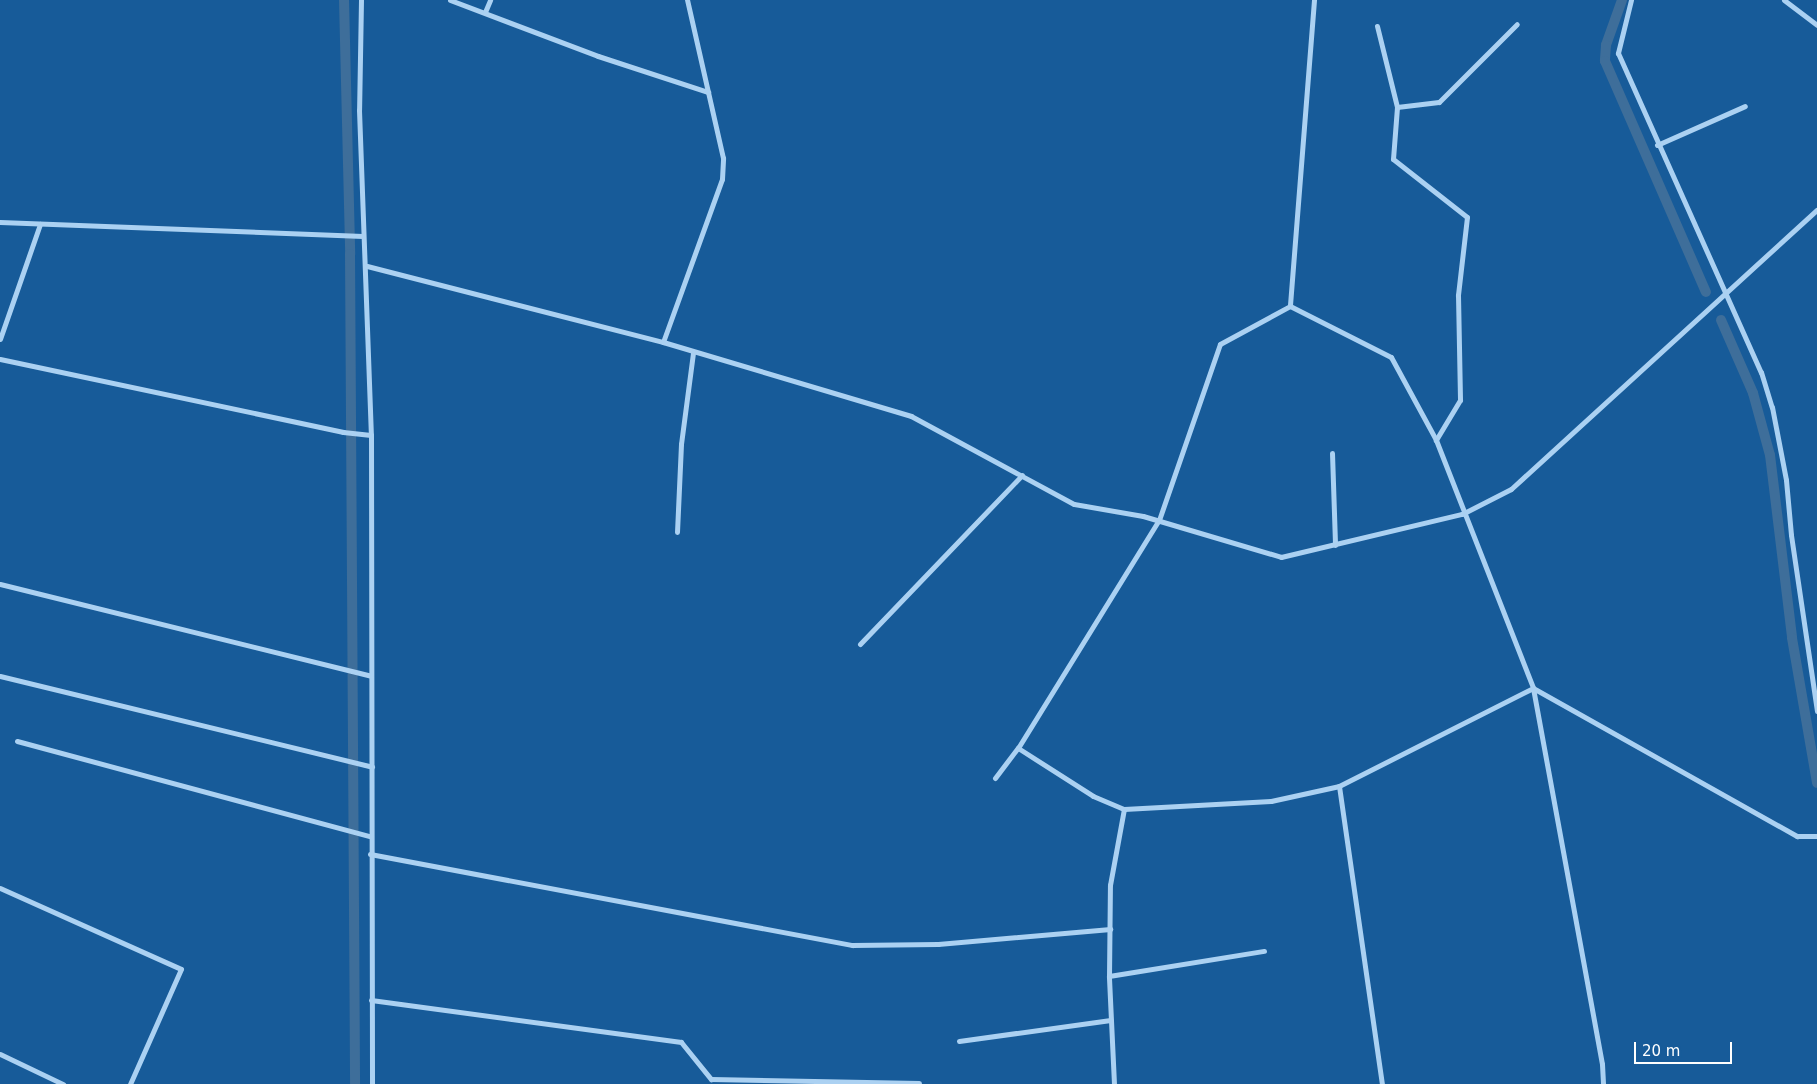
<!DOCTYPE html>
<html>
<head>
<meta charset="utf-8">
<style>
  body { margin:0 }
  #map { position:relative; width:1817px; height:1084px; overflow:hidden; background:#175b99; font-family:"DejaVu Sans",sans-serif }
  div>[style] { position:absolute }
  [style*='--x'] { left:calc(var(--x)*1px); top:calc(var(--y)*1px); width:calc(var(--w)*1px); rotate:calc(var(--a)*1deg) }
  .stream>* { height:10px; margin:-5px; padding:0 5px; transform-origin:5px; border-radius:5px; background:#3e6e9a }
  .minor>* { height:5px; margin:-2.5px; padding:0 2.5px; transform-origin:2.5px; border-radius:2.5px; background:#abd1f2 }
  span { translate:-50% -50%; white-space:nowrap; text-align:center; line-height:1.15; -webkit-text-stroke:4px #175b99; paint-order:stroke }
  .scale { position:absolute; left:1634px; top:1042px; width:98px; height:22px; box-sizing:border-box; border:2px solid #fff; border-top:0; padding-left:6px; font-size:15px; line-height:18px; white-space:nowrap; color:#fff; -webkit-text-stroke:4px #175b99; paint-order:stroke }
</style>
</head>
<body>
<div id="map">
  <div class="stream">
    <div style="--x:344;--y:0;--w:254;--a:88.6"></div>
    <div style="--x:350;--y:254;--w:830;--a:89.65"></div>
    <div style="--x:1622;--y:0;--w:48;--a:109.6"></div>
    <div style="--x:1606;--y:45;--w:16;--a:94"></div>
    <div style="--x:1605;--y:61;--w:252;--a:66.4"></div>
    <div style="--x:1721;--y:320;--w:80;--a:66.3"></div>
    <div style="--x:1753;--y:393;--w:64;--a:74.7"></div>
    <div style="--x:1770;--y:455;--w:184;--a:83.1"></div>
    <div style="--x:1792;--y:638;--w:147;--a:80.2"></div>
  </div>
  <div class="minor">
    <div style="--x:361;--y:0;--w:110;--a:91"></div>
    <div style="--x:359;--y:110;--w:325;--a:87.9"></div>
    <div style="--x:371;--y:435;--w:649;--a:89.91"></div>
    <div style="--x:450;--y:0;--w:158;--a:20.7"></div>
    <div style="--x:598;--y:56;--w:116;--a:18.1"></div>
    <div style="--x:1314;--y:0;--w:307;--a:94.5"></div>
    <div style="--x:1290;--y:306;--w:113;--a:26.8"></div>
    <div style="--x:1391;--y:357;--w:94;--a:61.5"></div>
    <div style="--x:1436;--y:440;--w:266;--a:68.6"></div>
    <div style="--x:1533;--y:688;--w:382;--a:79.6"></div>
    <div style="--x:1602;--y:1064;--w:20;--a:87"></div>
    <div style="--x:1631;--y:0;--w:55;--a:103.8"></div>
    <div style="--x:1618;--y:53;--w:350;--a:65.9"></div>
    <div style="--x:1761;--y:372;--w:37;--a:73"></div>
    <div style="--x:1772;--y:407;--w:74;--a:79.1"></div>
    <div style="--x:1786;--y:480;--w:55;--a:84.8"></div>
    <div style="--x:1791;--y:535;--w:178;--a:81.6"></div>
    <div style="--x:1784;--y:0;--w:41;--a:37.1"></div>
    <div style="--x:485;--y:12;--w:13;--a:-67"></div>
    <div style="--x:1377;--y:26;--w:83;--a:76.1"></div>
    <div style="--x:1397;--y:107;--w:52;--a:94.4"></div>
    <div style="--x:1393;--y:159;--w:94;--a:38.1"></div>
    <div style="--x:1467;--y:217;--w:79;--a:96.6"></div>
    <div style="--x:1458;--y:295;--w:105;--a:88.9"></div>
    <div style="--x:1460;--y:400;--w:47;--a:121"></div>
    <div style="--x:1397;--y:107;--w:42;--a:-6.8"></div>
    <div style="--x:1439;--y:102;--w:110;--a:-45"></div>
    <div style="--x:1657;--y:145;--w:96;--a:-23.9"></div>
    <div style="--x:0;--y:222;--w:363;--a:2.2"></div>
    <div style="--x:367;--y:266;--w:306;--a:14.4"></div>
    <div style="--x:663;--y:342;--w:259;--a:16.6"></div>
    <div style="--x:911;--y:416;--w:185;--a:28.4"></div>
    <div style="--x:1074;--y:504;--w:70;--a:9.9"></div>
    <div style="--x:1143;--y:516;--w:144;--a:16.5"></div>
    <div style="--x:1281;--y:557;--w:186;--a:-13.4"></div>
    <div style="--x:1462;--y:514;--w:55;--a:-27"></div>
    <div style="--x:1511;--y:489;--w:414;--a:-42.4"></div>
    <div style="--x:0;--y:339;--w:122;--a:-70.8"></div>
    <div style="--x:663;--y:342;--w:173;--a:-70.1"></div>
    <div style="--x:722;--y:179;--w:21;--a:-87"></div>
    <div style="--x:723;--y:158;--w:162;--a:-102.8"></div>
    <div style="--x:0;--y:359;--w:351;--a:12"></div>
    <div style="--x:343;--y:432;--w:28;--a:6"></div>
    <div style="--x:1332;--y:453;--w:92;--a:88.1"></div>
    <div style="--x:677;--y:532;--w:88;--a:-87.4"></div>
    <div style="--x:681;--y:444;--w:92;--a:-82.5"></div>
    <div style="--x:0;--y:584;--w:382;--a:13.9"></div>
    <div style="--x:860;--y:644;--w:234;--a:-46.2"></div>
    <div style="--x:0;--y:676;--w:383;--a:13.7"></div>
    <div style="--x:17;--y:741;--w:366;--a:15.1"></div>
    <div style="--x:1018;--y:748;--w:89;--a:32.6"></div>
    <div style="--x:1093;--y:796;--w:34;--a:23"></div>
    <div style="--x:995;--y:778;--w:38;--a:-53"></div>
    <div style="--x:1018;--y:748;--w:268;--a:-58.3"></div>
    <div style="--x:1159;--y:520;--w:186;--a:-70.9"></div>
    <div style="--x:1220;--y:344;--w:80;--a:-28.5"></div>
    <div style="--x:1339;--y:786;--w:301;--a:81.8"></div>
    <div style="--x:370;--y:854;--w:491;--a:10.7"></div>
    <div style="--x:852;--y:945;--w:86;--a:-0.7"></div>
    <div style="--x:938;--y:944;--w:173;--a:-5"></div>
    <div style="--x:0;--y:888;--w:198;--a:24.1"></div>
    <div style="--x:181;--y:969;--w:126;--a:113.9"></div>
    <div style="--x:1109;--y:976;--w:157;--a:-9.2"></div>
    <div style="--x:371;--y:1000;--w:313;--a:7.7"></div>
    <div style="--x:681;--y:1042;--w:48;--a:51"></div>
    <div style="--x:711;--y:1079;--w:208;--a:1.1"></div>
    <div style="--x:959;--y:1041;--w:153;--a:-7.9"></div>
    <div style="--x:0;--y:1054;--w:70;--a:25.5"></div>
    <div style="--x:1114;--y:1084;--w:108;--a:-92.7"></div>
    <div style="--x:1109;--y:976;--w:91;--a:-89.4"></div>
    <div style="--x:1110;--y:885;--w:77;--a:-79.6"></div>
    <div style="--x:1124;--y:809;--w:147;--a:-3.1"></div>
    <div style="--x:1271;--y:801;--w:70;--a:-12.4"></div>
    <div style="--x:1339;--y:786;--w:217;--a:-26.8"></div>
    <div style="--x:1533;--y:688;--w:303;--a:29.3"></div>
    <div style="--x:1797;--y:836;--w:20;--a:0"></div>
  </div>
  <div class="scale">20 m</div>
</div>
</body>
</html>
